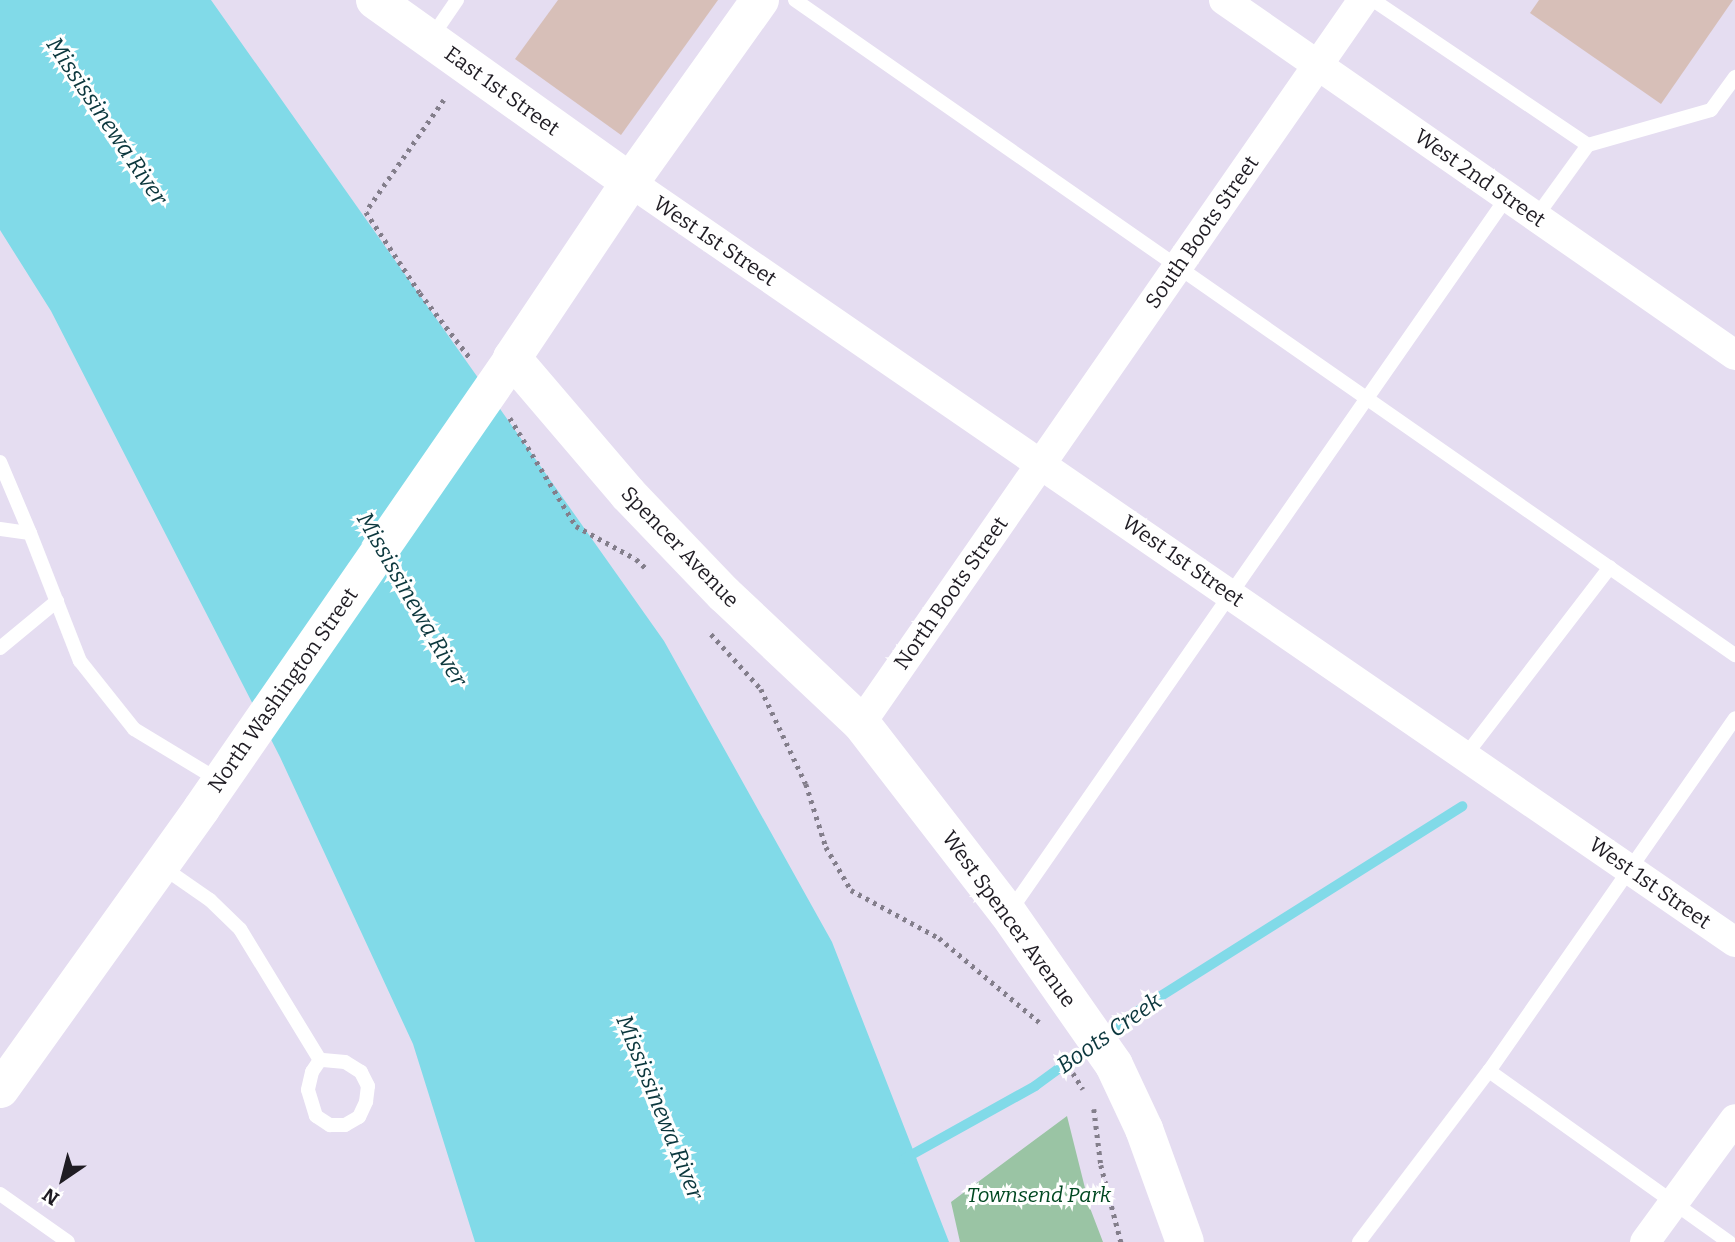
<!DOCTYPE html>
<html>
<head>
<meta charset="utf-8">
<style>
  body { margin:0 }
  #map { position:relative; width:1735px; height:1242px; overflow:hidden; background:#e5ddf1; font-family:Bitter,serif }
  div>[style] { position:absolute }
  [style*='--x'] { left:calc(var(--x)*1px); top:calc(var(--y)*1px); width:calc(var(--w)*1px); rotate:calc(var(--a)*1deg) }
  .green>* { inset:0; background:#9ac4a4 }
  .water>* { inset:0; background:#81dae8 }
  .stream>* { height:10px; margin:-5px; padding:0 5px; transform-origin:5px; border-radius:5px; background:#81dae8 }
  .building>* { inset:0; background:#d7bfb8 }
  .path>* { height:4.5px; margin-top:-2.25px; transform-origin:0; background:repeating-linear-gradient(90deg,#837e8b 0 3.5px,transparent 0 8.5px) }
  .service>* { height:14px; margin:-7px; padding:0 7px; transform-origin:7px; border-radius:7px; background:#fff }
  .minor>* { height:30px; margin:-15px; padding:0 15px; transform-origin:15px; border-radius:15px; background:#fff }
  .tertiary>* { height:37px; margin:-18.5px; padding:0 18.5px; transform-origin:18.5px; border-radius:18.5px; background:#fff }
  .secondary>* { height:38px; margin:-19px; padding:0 19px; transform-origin:19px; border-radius:19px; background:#fff }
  span { translate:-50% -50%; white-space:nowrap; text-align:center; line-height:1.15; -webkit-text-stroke:6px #fff; paint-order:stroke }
  .street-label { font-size:21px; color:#1f1c23 }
  .park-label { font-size:21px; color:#004821; font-style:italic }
  .water-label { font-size:23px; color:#0b373d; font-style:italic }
  .north { position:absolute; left:28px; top:1144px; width:70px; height:70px; -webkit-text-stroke:5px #fff; paint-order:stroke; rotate:215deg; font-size:19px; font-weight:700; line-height:28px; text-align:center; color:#1f1c23 }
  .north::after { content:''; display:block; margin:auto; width:24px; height:32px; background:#1f1c23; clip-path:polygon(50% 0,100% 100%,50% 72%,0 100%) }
</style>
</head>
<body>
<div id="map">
  <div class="green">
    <div style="clip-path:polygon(1067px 1116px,1090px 1208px,1103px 1242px,960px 1242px,951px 1202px)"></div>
  </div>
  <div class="water">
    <div style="clip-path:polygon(0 0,211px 0,664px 641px,832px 942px,949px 1242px,475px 1242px,413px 1044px,280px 757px,51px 311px,0 230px)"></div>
  </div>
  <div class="stream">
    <div style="--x:1103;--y:1037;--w:52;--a:-36.4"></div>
    <div style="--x:1145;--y:1006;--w:375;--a:-32.2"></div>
    <div style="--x:904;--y:1159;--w:150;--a:-29.1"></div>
    <div style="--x:1035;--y:1086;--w:69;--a:-36.2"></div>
  </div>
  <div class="building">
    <div style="clip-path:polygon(558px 0,718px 0,621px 135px,515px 59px)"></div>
    <div style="clip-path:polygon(1539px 0,1733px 0,1661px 104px,1530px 13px)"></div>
  </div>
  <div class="path">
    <div style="--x:444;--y:100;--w:136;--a:124.9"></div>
    <div style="--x:366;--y:212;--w:97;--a:56.3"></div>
    <div style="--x:420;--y:293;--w:82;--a:52.4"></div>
    <div style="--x:510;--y:418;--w:127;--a:58.6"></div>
    <div style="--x:576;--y:526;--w:68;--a:28.8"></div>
    <div style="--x:636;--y:559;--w:16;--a:43"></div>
    <div style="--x:711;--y:634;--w:74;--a:47.7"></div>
    <div style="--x:761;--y:689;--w:105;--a:64.7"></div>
    <div style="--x:806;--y:784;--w:66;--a:72.4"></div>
    <div style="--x:826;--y:847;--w:50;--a:59.8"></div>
    <div style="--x:851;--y:890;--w:100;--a:28.6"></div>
    <div style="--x:939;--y:938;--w:131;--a:40"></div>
    <div style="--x:1073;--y:1073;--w:19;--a:58"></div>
    <div style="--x:1094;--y:1109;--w:56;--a:82.9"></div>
    <div style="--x:1101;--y:1165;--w:80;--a:75.4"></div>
  </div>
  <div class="service">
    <div style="--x:795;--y:0;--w:1146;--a:34.87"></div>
    <div style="--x:1373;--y:0;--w:259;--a:34"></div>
    <div style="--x:1588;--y:145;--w:89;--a:125.8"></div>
    <div style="--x:431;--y:38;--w:46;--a:-55.6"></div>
    <div style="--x:1588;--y:145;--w:128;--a:-15.9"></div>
    <div style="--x:1711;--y:110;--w:41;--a:-54"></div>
    <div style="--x:0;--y:462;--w:77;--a:67.1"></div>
    <div style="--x:0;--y:529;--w:30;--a:8"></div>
    <div style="--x:30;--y:533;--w:137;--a:68.7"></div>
    <div style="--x:80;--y:661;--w:87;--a:51.5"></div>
    <div style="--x:134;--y:729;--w:100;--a:31.2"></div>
    <div style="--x:0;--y:648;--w:74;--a:-39.5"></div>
    <div style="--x:1465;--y:756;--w:238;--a:-52.5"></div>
    <div style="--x:161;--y:866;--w:60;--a:34.8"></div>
    <div style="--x:210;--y:900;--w:42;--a:44"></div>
    <div style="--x:240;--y:929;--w:153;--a:58.6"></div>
    <div style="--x:320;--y:1060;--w:14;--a:124"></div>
    <div style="--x:312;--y:1072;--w:18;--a:103"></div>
    <div style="--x:308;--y:1090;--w:27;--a:73"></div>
    <div style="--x:316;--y:1116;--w:17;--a:33"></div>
    <div style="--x:330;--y:1125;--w:15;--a:0"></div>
    <div style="--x:345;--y:1125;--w:16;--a:-30"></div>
    <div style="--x:359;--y:1117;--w:17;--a:-65"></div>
    <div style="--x:366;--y:1102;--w:16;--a:-83"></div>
    <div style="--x:368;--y:1086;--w:16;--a:-117"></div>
    <div style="--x:361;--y:1072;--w:19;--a:-148"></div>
    <div style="--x:345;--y:1062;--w:25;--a:-175"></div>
    <div style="--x:1010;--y:911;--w:870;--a:-55.16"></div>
    <div style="--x:1489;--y:1071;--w:295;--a:35.5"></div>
    <div style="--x:0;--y:1194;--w:83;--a:35.2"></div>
    <div style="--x:1359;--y:1242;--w:215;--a:-52.8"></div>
    <div style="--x:1489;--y:1071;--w:430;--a:-55.1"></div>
  </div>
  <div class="minor">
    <div style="--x:1224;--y:0;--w:622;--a:34.79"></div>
    <div style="--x:630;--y:182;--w:1341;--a:34.52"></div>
    <div style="--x:861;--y:723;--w:880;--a:-55.23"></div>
    <div style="--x:1645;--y:1242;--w:152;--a:-53.8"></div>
  </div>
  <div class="tertiary">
    <div style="--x:0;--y:1089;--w:345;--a:-54.4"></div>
    <div style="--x:201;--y:808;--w:547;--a:-55.35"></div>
  </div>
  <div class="secondary">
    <div style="--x:375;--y:0;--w:313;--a:35.5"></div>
    <div style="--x:760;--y:0;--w:224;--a:125.5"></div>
    <div style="--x:630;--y:182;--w:212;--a:123.8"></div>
    <div style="--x:512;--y:358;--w:179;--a:49.5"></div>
    <div style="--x:628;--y:494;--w:139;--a:46.2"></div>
    <div style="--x:724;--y:594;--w:188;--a:43.3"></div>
    <div style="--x:861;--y:723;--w:240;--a:52.3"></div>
    <div style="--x:1008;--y:913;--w:185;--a:55.1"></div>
    <div style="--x:1114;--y:1065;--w:71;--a:64.9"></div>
    <div style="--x:1144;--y:1129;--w:120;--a:70.1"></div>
  </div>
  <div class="street-label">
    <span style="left:502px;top:91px;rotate:36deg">East 1st Street</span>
    <span style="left:1480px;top:178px;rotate:35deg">West 2nd Street</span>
    <span style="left:1202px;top:232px;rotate:-55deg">South Boots Street</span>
    <span style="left:715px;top:241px;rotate:34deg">West 1st Street</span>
    <span style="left:680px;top:547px;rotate:46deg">Spencer Avenue</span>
    <span style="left:1183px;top:561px;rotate:35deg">West 1st Street</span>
    <span style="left:951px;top:593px;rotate:-55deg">North Boots Street</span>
    <span style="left:283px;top:690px;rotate:-55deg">North Washington Street</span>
    <span style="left:1650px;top:883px;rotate:35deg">West 1st Street</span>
    <span style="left:1009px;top:919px;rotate:54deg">West Spencer Avenue</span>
  </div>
  <div class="park-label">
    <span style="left:1039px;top:1195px">Townsend Park</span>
  </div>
  <div class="water-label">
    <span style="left:107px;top:121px;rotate:56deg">Mississinewa River</span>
    <span style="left:412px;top:599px;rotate:60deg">Mississinewa River</span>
    <span style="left:1109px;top:1033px;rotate:-35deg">Boots Creek</span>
    <span style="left:660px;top:1107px;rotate:68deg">Mississinewa River</span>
  </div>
  <div class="north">N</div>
</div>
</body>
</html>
